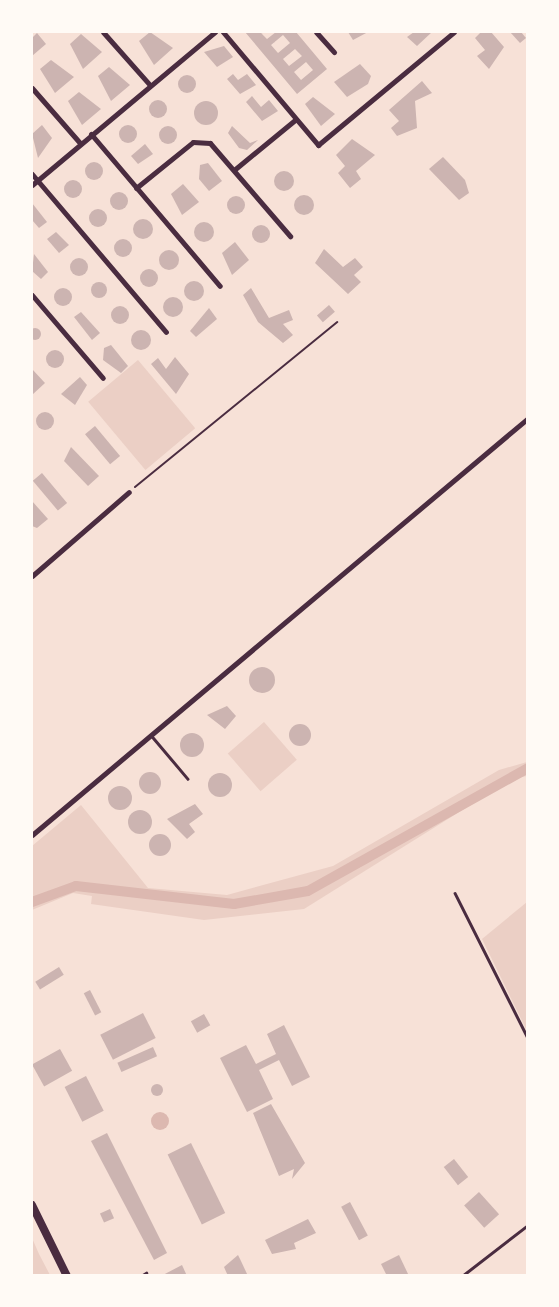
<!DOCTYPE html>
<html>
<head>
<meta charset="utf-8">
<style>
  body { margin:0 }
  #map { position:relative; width:559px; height:1307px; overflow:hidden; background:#f7e1d7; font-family:Quicksand,sans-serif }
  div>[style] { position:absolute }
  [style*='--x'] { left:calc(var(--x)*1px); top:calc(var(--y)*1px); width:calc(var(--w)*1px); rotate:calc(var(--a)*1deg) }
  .green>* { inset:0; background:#ebcfc5; transform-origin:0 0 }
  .water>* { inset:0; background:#dcb8b0 }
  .round { border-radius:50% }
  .canal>* { height:10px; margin:-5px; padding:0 5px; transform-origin:5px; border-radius:5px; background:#dcb8b0 }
  .building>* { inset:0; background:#ccb4b1; transform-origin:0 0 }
  .path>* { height:2px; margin:-1px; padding:0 1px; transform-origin:1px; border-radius:1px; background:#4a2c40 }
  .service>* { height:2.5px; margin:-1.25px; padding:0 1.25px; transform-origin:1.25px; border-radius:1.25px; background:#4a2c40 }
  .minor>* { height:5px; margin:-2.5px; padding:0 2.5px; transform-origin:2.5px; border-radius:2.5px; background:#4a2c40 }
  .secondary>* { height:8px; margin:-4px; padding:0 4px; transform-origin:4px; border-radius:4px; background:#4a2c40 }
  span { translate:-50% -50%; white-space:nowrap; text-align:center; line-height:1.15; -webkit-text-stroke:7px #fffaf5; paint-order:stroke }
  .frame { position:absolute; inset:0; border:33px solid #fffaf5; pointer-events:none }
</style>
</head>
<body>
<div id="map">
  <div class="green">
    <div style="left:138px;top:360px;width:89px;height:65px;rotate:50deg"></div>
    <div style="left:264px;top:722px;width:50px;height:48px;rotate:49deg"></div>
    <div style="clip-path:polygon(527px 762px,527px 776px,512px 779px,304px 909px,204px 920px,91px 904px,92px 896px,73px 893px,32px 910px,32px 846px,81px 805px,148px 888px,227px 895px,333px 866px,499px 770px)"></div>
    <div style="clip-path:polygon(527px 902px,527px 1031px,482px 939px)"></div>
    <div style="clip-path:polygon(32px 1238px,39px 1254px,50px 1275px,32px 1275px)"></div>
  </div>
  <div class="water">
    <div class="round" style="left:151px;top:1112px;width:18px;height:18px"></div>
  </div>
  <div class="canal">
    <div style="--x:32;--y:902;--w:47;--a:-20"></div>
    <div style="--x:76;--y:886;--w:159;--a:6.5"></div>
    <div style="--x:234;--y:904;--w:75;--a:-10"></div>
    <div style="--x:308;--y:891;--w:252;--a:-29.2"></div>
  </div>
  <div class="building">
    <div style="clip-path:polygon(150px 32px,173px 48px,154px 65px,139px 41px)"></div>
    <div style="clip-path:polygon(evenodd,245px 32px,260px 32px,267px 39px,276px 32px,296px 32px,327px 69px,297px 94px,245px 32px,283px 35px,290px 43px,278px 53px,271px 45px,283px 35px,245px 32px,295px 49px,302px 56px,289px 66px,283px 59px,295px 49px,245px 32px,306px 62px,313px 70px,301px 80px,294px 72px,306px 62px)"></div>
    <div style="clip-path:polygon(348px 32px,368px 32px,353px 40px)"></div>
    <div style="clip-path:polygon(414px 32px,432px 32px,417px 46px,407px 37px)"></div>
    <div style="clip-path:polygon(481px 32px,491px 32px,504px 47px,489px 69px,477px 56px,485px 50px,475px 38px)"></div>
    <div style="clip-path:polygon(510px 32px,521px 32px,526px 38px,520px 43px)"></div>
    <div style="clip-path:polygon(37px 33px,46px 44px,32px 56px,32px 38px)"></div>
    <div style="clip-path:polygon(81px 34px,102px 52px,83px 69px,70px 44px)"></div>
    <div style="clip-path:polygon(224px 46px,233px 57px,217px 67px,204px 52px)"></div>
    <div style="clip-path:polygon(51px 60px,74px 77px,55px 93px,40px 69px)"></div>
    <div style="clip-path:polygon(360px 64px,371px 76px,368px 84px,347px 97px,334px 82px)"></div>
    <div style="clip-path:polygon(109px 67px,130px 85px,111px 101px,98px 76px)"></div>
    <div style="clip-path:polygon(233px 74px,238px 80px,247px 74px,256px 85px,240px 94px,227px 79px)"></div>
    <div class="round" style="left:178px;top:75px;width:18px;height:18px"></div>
    <div style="clip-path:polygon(422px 81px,432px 93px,415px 101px,417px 128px,397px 136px,391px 128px,399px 121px,389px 110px)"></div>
    <div style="clip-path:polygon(79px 92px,101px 109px,82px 125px,68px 101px)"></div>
    <div style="clip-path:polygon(252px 96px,261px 107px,269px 100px,278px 111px,262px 121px,246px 102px)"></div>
    <div style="clip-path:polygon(313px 97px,335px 114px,321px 126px,305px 104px)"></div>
    <div class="round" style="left:149px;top:100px;width:18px;height:18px"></div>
    <div class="round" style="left:194px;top:101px;width:24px;height:24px"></div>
    <div class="round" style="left:119px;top:125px;width:18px;height:18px"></div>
    <div style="clip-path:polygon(42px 125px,52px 138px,38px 158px,32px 134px)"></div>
    <div class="round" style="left:159px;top:126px;width:18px;height:18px"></div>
    <div style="clip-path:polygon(232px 126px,250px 143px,258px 140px,247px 150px,239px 148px,228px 133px)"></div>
    <div style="clip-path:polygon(352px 139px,375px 155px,356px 171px,361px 179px,350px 188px,338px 173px,345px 166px,336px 155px)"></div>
    <div style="clip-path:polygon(145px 144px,153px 154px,138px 164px,131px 156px)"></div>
    <div style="clip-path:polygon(443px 157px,465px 180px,469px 193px,459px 200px,429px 169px)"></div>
    <div class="round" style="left:85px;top:162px;width:18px;height:18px"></div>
    <div style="clip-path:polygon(208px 163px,222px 181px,209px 191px,199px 179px,200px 165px)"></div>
    <div class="round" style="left:274px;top:171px;width:20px;height:20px"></div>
    <div class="round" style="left:64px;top:180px;width:18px;height:18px"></div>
    <div style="clip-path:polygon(183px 184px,199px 202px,182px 215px,171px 194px)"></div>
    <div class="round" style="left:110px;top:192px;width:18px;height:18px"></div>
    <div class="round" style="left:294px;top:195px;width:20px;height:20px"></div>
    <div class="round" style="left:227px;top:196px;width:18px;height:18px"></div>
    <div style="clip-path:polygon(32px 203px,47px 222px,39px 228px,32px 220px)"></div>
    <div class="round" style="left:89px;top:209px;width:18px;height:18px"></div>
    <div class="round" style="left:133px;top:219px;width:20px;height:20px"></div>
    <div class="round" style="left:194px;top:222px;width:20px;height:20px"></div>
    <div class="round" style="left:252px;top:225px;width:18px;height:18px"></div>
    <div style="clip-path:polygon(56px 232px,69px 245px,59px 253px,47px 239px)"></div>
    <div class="round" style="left:114px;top:239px;width:18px;height:18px"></div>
    <div style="clip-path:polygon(235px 242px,249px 260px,232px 275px,222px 253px)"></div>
    <div style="clip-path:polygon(324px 249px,343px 267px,355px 258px,363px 267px,354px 275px,361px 282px,348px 294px,315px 263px)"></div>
    <div class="round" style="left:159px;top:250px;width:20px;height:20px"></div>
    <div style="clip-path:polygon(34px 254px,48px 272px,41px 279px,32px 271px)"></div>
    <div class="round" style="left:70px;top:258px;width:18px;height:18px"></div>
    <div class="round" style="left:140px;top:269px;width:18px;height:18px"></div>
    <div class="round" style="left:184px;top:281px;width:20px;height:20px"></div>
    <div class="round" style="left:91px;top:282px;width:16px;height:16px"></div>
    <div class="round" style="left:54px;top:288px;width:18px;height:18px"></div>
    <div style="clip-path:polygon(251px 288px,269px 318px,289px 310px,293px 320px,283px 324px,293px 335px,283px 343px,258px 322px,243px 295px)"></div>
    <div class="round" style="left:163px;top:297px;width:20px;height:20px"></div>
    <div style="left:329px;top:305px;width:9px;height:16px;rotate:49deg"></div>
    <div class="round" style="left:111px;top:306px;width:18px;height:18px"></div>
    <div style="clip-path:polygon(209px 308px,217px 319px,196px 337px,190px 331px)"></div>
    <div style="clip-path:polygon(81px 312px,100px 333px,92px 340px,74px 317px)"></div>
    <div class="round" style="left:29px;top:328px;width:12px;height:12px"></div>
    <div class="round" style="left:131px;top:330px;width:20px;height:20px"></div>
    <div style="clip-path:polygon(111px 345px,128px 366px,121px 373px,103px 360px,104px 348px)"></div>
    <div class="round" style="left:46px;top:350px;width:18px;height:18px"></div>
    <div style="clip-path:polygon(175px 357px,189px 374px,176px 394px,151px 364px,158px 358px,166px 369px)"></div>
    <div style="clip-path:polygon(32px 369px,45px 383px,32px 395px)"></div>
    <div style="clip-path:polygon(80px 377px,87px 385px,75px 405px,61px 394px)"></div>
    <div class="round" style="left:36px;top:412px;width:18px;height:18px"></div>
    <div style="left:95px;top:426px;width:39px;height:13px;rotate:50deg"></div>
    <div style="clip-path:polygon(71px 447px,99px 476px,88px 486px,64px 461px)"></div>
    <div style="left:42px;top:473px;width:39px;height:12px;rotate:50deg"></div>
    <div style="clip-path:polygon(32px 501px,48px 519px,37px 528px,32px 526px)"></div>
    <div class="round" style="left:249px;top:667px;width:26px;height:26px"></div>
    <div style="clip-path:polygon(227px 706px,236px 716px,225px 729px,207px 715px)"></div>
    <div class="round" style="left:289px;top:724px;width:22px;height:22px"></div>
    <div class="round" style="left:180px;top:733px;width:24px;height:24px"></div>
    <div class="round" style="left:139px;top:772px;width:22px;height:22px"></div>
    <div class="round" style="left:208px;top:773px;width:24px;height:24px"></div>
    <div class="round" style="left:108px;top:786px;width:24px;height:24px"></div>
    <div style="clip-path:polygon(195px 804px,203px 814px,189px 824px,195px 832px,187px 839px,167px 819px)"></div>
    <div class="round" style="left:128px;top:810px;width:24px;height:24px"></div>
    <div class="round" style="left:149px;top:834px;width:22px;height:22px"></div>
    <div style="left:59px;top:967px;width:9px;height:28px;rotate:58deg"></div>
    <div style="left:90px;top:990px;width:25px;height:7px;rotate:63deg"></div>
    <div style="left:143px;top:1013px;width:28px;height:48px;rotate:63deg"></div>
    <div style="left:204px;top:1014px;width:13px;height:15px;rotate:61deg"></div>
    <div style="clip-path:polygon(284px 1025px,310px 1077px,292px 1086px,279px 1060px,259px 1070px,273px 1099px,247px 1112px,220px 1058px,246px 1045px,256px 1064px,276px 1054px,267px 1034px)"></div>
    <div style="left:153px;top:1047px;width:10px;height:39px;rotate:66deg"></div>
    <div style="left:60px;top:1049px;width:25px;height:32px;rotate:61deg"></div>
    <div style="left:86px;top:1076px;width:39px;height:24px;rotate:63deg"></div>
    <div class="round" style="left:151px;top:1084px;width:12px;height:12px"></div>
    <div style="clip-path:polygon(271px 1104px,305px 1163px,292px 1179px,294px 1169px,279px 1176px,253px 1113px)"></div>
    <div style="clip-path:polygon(107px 1133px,167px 1253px,154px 1260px,91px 1141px)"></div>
    <div style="left:191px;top:1143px;width:78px;height:26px;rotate:64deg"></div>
    <div style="left:454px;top:1159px;width:23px;height:13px;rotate:52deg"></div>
    <div style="left:479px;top:1192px;width:30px;height:20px;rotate:48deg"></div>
    <div style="left:350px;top:1202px;width:38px;height:10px;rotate:62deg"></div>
    <div style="left:110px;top:1209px;width:10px;height:11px;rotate:66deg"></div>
    <div style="clip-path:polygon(308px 1219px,316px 1233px,294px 1243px,296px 1249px,272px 1254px,265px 1240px)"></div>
    <div style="clip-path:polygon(238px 1255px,240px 1259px,248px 1276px,228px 1276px,224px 1267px)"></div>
    <div style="clip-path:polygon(399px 1255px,409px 1276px,387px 1276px,381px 1264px)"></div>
    <div style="clip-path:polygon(182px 1265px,187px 1276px,161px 1276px)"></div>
  </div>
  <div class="path">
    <div style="--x:135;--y:487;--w:261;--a:-39.2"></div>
  </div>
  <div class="service">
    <div style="--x:151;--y:735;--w:57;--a:49.9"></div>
    <div style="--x:455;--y:893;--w:162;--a:63.3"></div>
    <div style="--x:141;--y:1276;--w:6;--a:-31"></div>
    <div style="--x:462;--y:1276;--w:83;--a:-37.7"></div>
  </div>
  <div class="minor">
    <div style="--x:103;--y:32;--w:69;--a:48.5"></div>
    <div style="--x:223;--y:32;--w:148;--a:49.9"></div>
    <div style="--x:318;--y:145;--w:177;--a:-39.7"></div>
    <div style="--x:316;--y:32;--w:27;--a:48"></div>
    <div style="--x:32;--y:88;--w:73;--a:48.9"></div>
    <div style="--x:91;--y:134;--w:199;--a:49.7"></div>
    <div style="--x:234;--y:170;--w:80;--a:-39.4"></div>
    <div style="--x:32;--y:174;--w:207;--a:49.7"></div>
    <div style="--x:32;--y:185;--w:239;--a:-39.9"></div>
    <div style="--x:136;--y:188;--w:73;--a:-38.9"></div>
    <div style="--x:193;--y:142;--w:17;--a:3"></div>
    <div style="--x:210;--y:143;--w:123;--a:49.3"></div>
    <div style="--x:32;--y:295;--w:109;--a:49.5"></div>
    <div style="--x:32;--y:576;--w:128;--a:-40.9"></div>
    <div style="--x:32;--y:835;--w:648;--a:-40.05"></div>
  </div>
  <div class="secondary">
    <div style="--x:32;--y:1205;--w:79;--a:63.8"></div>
  </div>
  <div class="frame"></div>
</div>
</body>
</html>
